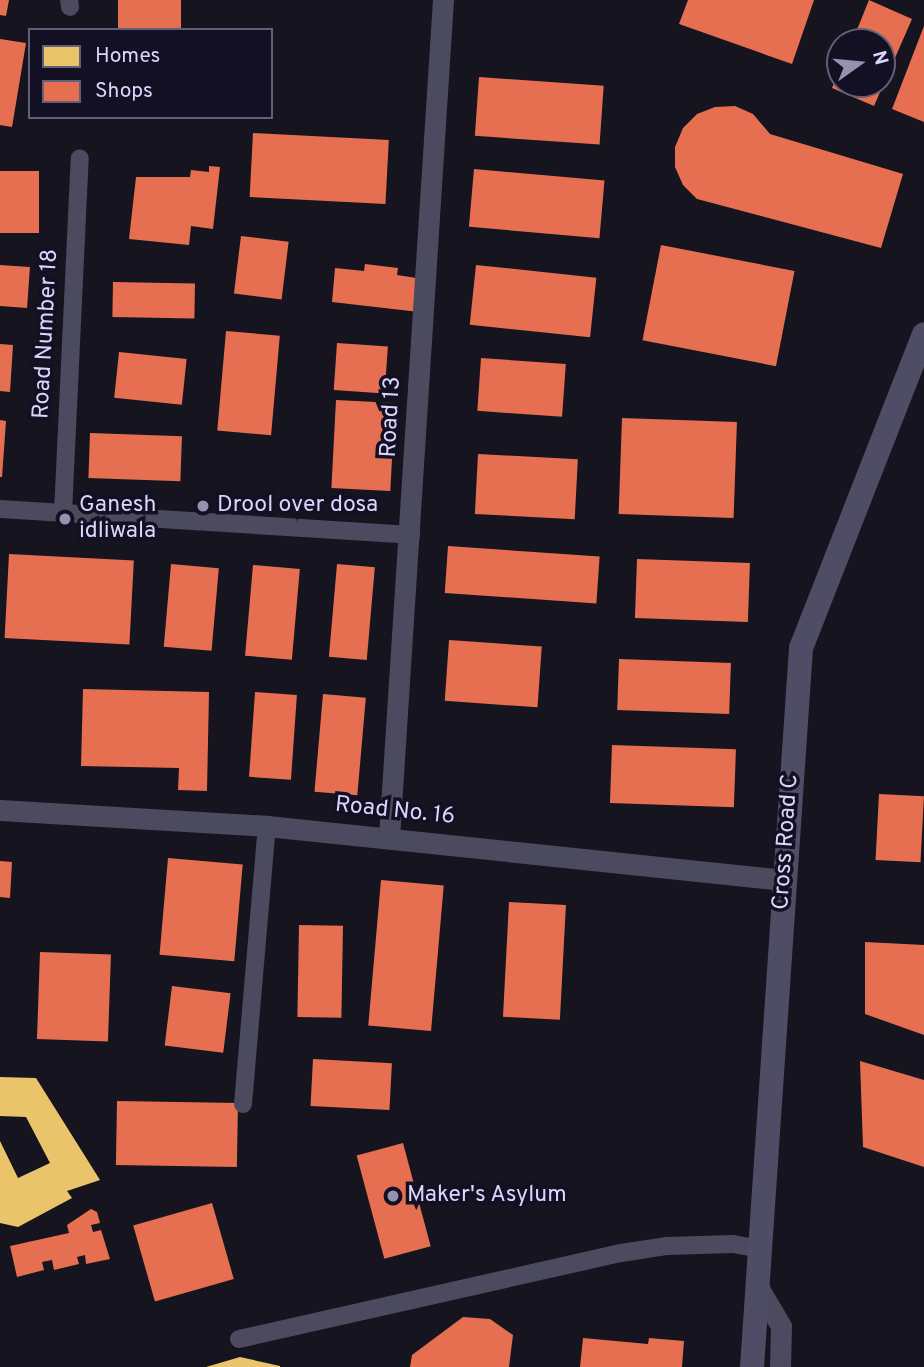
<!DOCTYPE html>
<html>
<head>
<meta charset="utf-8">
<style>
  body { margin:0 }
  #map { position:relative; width:924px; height:1367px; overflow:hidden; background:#16141f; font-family:Overpass,sans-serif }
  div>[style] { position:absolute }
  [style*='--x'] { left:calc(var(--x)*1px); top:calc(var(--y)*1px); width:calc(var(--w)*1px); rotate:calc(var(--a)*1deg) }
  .homes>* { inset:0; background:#e9c46a }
  .shops>* { inset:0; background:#e76f51; transform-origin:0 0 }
  .minor>* { height:18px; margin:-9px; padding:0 9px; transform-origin:9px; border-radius:9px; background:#4b4a5e }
  .tertiary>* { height:21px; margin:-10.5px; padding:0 10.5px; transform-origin:10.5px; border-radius:10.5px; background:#4b4a5e }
  .secondary>* { height:24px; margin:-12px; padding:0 12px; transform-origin:12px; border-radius:12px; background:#4e4d65 }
  .dots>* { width:19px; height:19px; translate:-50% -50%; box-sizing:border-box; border:4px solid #131023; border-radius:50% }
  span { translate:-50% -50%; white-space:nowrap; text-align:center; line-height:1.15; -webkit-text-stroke:7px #131023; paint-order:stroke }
  .street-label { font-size:23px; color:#d9d5fb }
  .poi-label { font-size:23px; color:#d9d5fb }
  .left { translate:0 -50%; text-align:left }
  .legend { position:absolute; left:28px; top:28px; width:245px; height:91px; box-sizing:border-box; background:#131023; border:2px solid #625f79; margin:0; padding:9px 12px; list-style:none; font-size:21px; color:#d9d5fb }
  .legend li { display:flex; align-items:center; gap:14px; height:35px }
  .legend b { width:35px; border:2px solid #625f79 }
  .north { position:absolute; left:826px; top:28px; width:70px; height:70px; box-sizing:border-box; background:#131023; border:2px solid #625f79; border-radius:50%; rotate:75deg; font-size:19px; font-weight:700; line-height:28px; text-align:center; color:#d9d5fb }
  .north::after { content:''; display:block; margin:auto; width:24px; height:32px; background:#9591ae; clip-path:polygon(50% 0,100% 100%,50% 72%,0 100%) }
</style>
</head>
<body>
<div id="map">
  <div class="homes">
    <div style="clip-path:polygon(0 1077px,36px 1078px,100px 1180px,67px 1191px,72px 1198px,18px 1227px,0 1223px,0 1141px,18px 1178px,50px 1163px,26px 1117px,0 1116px)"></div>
    <div style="clip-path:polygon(240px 1357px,280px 1366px,280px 1367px,206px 1367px)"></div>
  </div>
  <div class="shops">
    <div style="clip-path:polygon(0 0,9px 0,6px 16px,0 15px)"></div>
    <div style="left:118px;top:0;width:63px;height:30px"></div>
    <div style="clip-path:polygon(688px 0,814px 0,792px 64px,679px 24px)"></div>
    <div style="clip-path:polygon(869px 0,912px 19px,874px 106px,832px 88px,840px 69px,840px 84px,882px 84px,882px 42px,852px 42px)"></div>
    <div style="clip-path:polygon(924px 26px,924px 122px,892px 109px)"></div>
    <div style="clip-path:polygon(0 39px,26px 43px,12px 127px,0 125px)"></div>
    <div style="left:479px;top:77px;width:125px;height:59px;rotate:4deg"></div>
    <div style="clip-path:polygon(735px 106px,753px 114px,770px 134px,903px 174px,881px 248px,697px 199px,683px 185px,675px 167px,675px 147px,683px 128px,697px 114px,715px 107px)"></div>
    <div style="left:253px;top:133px;width:136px;height:64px;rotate:3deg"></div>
    <div style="clip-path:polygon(209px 166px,220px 167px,213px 229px,191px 226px,189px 245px,129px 239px,136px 177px,190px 177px,191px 170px,209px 172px)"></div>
    <div style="left:474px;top:169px;width:131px;height:58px;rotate:5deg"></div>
    <div style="left:0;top:171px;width:39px;height:62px"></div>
    <div style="left:241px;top:236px;width:48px;height:58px;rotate:7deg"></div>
    <div style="left:661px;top:245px;width:136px;height:97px;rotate:11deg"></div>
    <div style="clip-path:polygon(365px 264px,398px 268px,397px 275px,423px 279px,419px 312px,332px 302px,335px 268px,364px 271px)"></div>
    <div style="left:0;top:265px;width:30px;height:41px;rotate:4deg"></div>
    <div style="left:476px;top:265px;width:121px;height:60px;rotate:6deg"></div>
    <div style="left:113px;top:282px;width:82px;height:35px;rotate:1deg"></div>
    <div style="left:226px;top:331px;width:54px;height:100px;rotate:5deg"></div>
    <div style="left:337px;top:343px;width:51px;height:47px;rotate:4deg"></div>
    <div style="clip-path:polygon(0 344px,13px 345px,10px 392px,0 391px)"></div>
    <div style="left:119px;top:352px;width:68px;height:46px;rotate:6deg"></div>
    <div style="left:481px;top:358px;width:85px;height:53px;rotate:4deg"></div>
    <div style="left:336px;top:400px;width:59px;height:88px;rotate:3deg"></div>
    <div style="left:622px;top:418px;width:115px;height:96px;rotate:2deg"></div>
    <div style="clip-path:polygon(0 420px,6px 421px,2px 477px,0 477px)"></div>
    <div style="left:90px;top:433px;width:92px;height:45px;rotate:2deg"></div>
    <div style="left:478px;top:454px;width:100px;height:60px;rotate:3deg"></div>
    <div style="left:448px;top:546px;width:152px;height:47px;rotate:4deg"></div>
    <div style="left:9px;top:554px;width:125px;height:84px;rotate:3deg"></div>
    <div style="left:637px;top:559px;width:113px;height:59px;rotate:2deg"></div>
    <div style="left:171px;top:564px;width:48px;height:83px;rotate:5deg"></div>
    <div style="left:337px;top:564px;width:38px;height:93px;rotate:5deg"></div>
    <div style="left:253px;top:565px;width:47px;height:91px;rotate:5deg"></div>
    <div style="left:449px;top:640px;width:93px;height:61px;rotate:4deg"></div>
    <div style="left:619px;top:659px;width:112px;height:51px;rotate:2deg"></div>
    <div style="clip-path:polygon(83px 689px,209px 692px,207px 791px,178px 790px,179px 768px,81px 766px)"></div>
    <div style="left:255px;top:692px;width:42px;height:85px;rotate:4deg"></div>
    <div style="left:323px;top:694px;width:43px;height:98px;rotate:5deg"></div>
    <div style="left:612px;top:745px;width:124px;height:58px;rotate:2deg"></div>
    <div style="left:879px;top:794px;width:45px;height:66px;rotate:3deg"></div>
    <div style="left:168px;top:858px;width:75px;height:97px;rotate:5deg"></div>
    <div style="clip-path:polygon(0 861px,12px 862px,10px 898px,0 897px)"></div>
    <div style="left:381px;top:880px;width:63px;height:146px;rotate:5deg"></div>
    <div style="left:509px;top:902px;width:57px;height:115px;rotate:3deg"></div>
    <div style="left:299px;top:925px;width:44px;height:92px;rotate:1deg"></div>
    <div style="clip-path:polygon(865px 942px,924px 945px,924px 1035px,865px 1014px)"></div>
    <div style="left:40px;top:952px;width:71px;height:87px;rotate:2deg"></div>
    <div style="left:172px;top:986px;width:59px;height:60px;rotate:7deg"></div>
    <div style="left:313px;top:1059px;width:79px;height:47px;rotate:3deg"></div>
    <div style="clip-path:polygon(860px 1061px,924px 1080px,924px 1167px,863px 1147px)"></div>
    <div style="left:117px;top:1101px;width:121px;height:64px;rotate:1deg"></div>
    <div style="left:403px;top:1143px;width:107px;height:48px;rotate:75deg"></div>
    <div style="left:212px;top:1203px;width:79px;height:82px;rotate:74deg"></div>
    <div style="clip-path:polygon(91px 1209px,97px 1212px,100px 1223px,91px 1225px,93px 1232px,101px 1230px,110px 1259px,86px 1264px,85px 1255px,77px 1257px,79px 1264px,54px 1270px,52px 1260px,42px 1262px,44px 1270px,17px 1277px,10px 1246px,69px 1233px,67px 1225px)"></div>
    <div style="clip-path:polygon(463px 1317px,490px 1319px,513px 1335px,509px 1367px,410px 1367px,412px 1355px)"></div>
    <div style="clip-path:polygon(583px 1338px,648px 1344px,649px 1338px,684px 1341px,682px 1367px,580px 1367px)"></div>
  </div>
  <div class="minor">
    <div style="--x:69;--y:0;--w:7;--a:82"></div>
    <div style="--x:0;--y:509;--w:412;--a:3.6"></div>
    <div style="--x:63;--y:513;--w:355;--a:-87.3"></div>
    <div style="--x:243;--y:1104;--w:279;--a:-85.1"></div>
    <div style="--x:239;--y:1339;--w:392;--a:-12.7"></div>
    <div style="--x:621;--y:1253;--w:47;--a:-8.7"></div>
    <div style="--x:667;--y:1246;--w:66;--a:-1.7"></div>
    <div style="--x:733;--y:1244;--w:29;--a:10"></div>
  </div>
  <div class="tertiary">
    <div style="--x:0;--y:810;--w:267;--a:3.4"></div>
    <div style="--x:267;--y:826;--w:520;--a:5.96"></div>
    <div style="--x:389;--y:837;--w:839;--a:-86.31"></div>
    <div style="--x:758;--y:1287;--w:45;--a:59.5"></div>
    <div style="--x:781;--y:1326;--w:41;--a:91.4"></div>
  </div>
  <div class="secondary">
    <div style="--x:752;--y:1367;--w:721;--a:-86.1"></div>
    <div style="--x:801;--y:648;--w:337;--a:-68.6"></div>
  </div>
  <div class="dots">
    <div style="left:203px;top:506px;background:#9591ae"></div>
    <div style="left:65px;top:519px;background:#9591ae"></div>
    <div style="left:393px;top:1196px;background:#9591ae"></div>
  </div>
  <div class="street-label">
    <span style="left:47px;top:334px;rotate:-87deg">Road Number 18</span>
    <span style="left:392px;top:417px;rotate:-87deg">Road 13</span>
    <span style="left:395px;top:812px;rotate:6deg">Road No. 16</span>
    <span style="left:787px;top:842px;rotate:-86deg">Cross Road C</span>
  </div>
  <div class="poi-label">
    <span class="left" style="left:79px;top:519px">Ganesh<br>idliwala</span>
    <span class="left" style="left:217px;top:506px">Drool over dosa</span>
    <span class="left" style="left:407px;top:1196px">Maker's Asylum</span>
  </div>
  <ul class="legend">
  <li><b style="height:19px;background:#e9c46a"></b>Homes</li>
  <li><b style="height:19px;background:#e76f51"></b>Shops</li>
  </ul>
  <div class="north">N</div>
</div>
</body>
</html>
